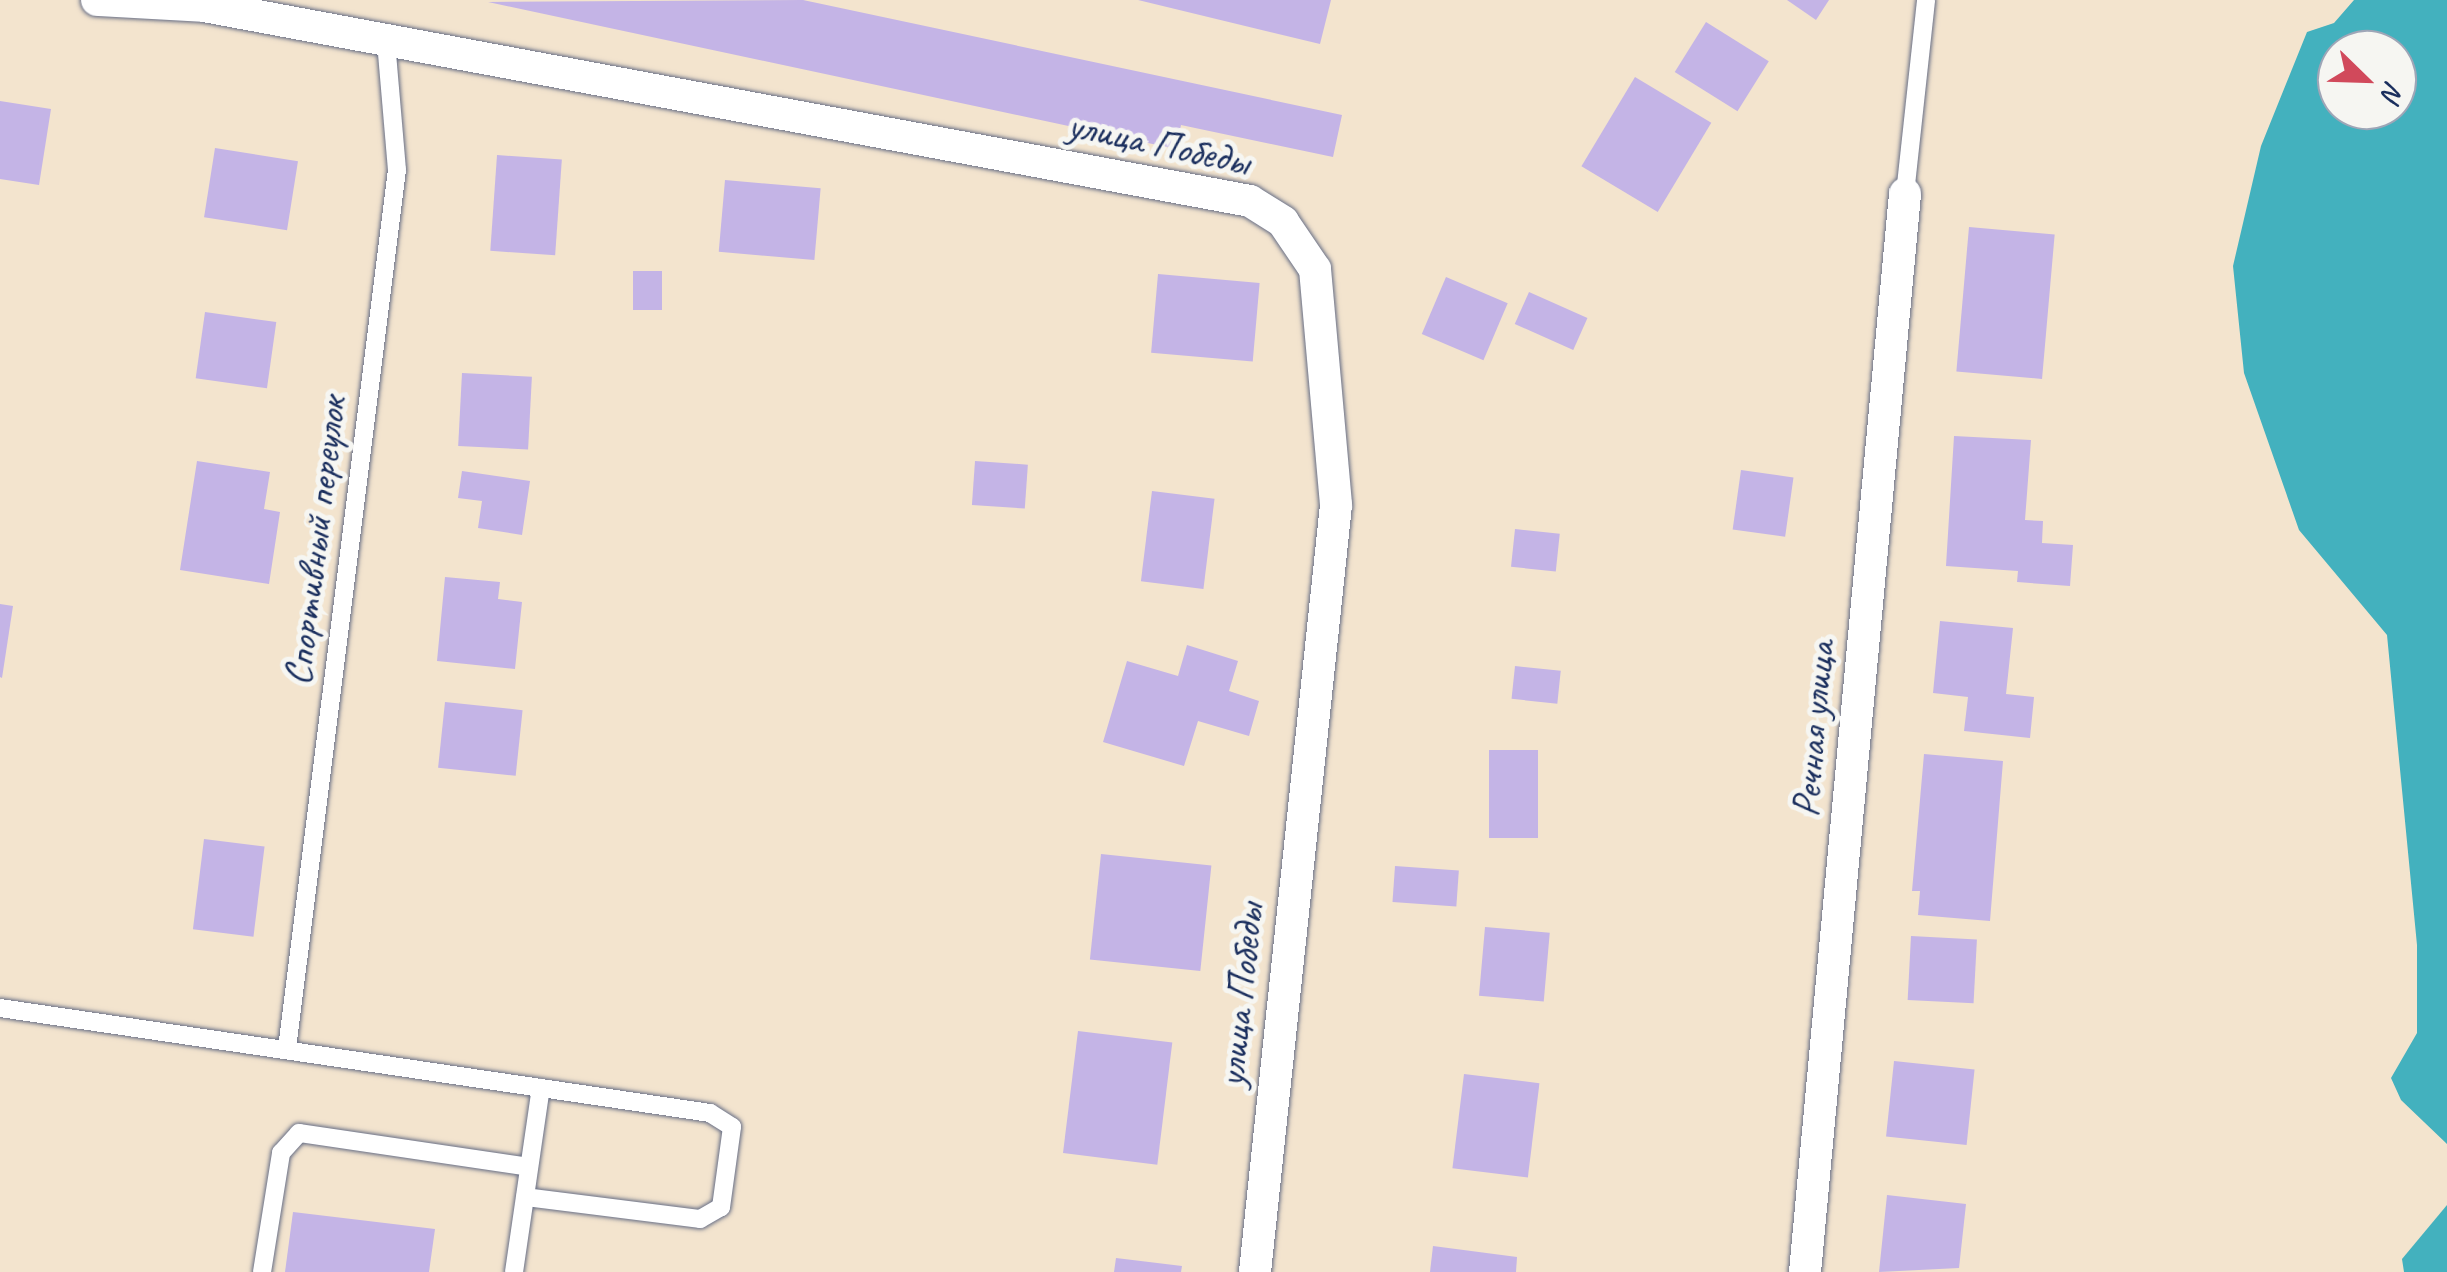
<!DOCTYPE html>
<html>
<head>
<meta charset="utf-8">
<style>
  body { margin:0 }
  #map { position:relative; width:2447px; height:1272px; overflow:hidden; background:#f3e4ce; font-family:Caveat,sans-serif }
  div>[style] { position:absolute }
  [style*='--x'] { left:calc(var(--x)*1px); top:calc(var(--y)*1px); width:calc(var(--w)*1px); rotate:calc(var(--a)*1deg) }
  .water>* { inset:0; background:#43b1be }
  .building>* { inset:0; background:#c4b4e6; transform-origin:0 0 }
  .roads { filter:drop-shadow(0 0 2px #676e85) drop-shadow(0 0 2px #676e85) }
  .service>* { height:18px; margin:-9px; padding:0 9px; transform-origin:9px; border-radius:9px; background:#fff }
  .minor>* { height:32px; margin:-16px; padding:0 16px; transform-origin:16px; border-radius:16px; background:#fff }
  span { translate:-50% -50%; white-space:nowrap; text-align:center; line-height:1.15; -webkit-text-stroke:10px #f6f6f2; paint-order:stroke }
  .street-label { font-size:40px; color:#1b2f5e }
  .north { position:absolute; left:2317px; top:30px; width:100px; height:100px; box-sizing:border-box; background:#f6f6f2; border:2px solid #9ea6b7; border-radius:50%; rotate:113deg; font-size:28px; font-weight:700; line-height:40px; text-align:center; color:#1b2f5e }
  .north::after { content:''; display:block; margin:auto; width:35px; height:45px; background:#d1495b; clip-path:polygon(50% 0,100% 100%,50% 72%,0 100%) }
</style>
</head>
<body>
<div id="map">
  <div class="water">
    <div style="clip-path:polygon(evenodd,2354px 0,2447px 0,2447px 1144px,2401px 1100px,2391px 1078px,2417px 1033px,2417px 945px,2387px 635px,2299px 530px,2244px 373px,2233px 266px,2261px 146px,2307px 32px,2334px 23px,2354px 0,2397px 50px,2397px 110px,2337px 110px,2337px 50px,2397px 50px)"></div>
    <div style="clip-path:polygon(2447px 1205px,2447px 1272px,2404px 1272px,2402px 1259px)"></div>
  </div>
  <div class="building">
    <div style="clip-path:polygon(803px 0,1342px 115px,1333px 157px,1181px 125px,1176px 149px,488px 2px)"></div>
    <div style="clip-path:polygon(1138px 0,1331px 0,1320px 44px)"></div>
    <div style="clip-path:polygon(1787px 0,1829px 0,1816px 20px)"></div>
    <div style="left:1706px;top:22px;width:74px;height:59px;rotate:32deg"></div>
    <div style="left:1635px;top:77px;width:89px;height:104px;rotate:31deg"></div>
    <div style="clip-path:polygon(0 101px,51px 109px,39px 185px,0 179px)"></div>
    <div style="left:215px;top:148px;width:84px;height:70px;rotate:9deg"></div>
    <div style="left:497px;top:155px;width:65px;height:96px;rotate:4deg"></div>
    <div style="left:725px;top:180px;width:96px;height:72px;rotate:5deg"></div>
    <div style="left:1969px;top:227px;width:86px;height:145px;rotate:5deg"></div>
    <div style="left:633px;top:271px;width:29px;height:39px"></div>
    <div style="left:1158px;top:274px;width:102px;height:79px;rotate:5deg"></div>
    <div style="left:1446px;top:277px;width:67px;height:62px;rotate:23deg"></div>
    <div style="left:1529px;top:292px;width:64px;height:35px;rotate:24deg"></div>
    <div style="left:205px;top:312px;width:72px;height:67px;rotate:8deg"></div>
    <div style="left:462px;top:373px;width:70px;height:73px;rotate:3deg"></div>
    <div style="clip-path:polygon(1954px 436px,2031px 440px,2025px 520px,2043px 521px,2042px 543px,2073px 545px,2070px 586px,2017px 582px,2018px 571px,1946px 566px)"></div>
    <div style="clip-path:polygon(197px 461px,270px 472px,264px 509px,280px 512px,269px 584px,180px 570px)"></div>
    <div style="left:975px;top:461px;width:53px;height:44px;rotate:4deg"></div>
    <div style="left:1741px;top:470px;width:53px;height:60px;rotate:8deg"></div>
    <div style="clip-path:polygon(462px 471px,530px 481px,522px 535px,478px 528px,482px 501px,458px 498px)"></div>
    <div style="left:1152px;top:491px;width:63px;height:91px;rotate:7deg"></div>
    <div style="left:1515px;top:529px;width:45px;height:38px;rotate:6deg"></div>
    <div style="clip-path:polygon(445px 577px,500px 582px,498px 599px,522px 602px,515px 669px,437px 661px)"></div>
    <div style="clip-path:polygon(0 604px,13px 606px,2px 678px,0 677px)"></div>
    <div style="clip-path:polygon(1940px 621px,2013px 628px,2006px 694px,2034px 697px,2030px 738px,1964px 731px,1968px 697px,1933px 693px)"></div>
    <div style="clip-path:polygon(1187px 645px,1238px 661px,1229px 691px,1259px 701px,1249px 736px,1198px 721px,1184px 766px,1103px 742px,1127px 661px,1178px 676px)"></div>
    <div style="left:1515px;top:666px;width:46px;height:33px;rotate:6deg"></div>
    <div style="left:445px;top:702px;width:78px;height:66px;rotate:6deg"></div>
    <div style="left:1489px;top:750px;width:49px;height:88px"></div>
    <div style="clip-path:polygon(1924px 754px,2003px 761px,1990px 921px,1918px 915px,1920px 891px,1912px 891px)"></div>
    <div style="left:204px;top:839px;width:61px;height:91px;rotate:7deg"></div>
    <div style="left:1101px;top:854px;width:111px;height:106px;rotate:6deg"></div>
    <div style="left:1395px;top:866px;width:64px;height:36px;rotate:4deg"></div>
    <div style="left:1485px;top:927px;width:65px;height:69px;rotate:5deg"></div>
    <div style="left:1911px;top:936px;width:66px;height:64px;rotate:3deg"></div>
    <div style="left:1078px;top:1031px;width:95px;height:123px;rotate:7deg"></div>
    <div style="left:1894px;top:1061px;width:81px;height:76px;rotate:6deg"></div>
    <div style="left:1464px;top:1074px;width:76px;height:95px;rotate:7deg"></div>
    <div style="clip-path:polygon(1887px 1195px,1966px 1204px,1959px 1268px,1879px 1272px)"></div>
    <div style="clip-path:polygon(293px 1212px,435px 1229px,429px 1272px,285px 1272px)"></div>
    <div style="clip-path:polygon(1433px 1246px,1517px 1257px,1516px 1272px,1430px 1272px)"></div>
    <div style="clip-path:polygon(1116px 1258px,1182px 1266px,1181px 1272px,1114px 1272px)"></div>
  </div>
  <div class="roads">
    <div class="service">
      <div style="--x:1905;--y:194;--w:195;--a:-83.8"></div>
      <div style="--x:0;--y:1008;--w:718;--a:8.41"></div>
      <div style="--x:710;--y:1113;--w:26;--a:32"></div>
      <div style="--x:732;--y:1127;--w:81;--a:97.8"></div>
      <div style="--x:721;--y:1207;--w:24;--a:150"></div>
      <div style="--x:700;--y:1219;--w:176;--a:-172.8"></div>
      <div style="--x:287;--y:1049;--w:886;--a:-82.87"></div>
      <div style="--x:397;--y:170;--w:129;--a:-94.9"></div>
      <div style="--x:262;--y:1272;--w:121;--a:-80.9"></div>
      <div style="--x:281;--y:1153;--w:27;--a:-48"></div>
      <div style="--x:299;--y:1133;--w:232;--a:8.4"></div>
      <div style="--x:514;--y:1272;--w:186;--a:-81.7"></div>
    </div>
    <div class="minor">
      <div style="--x:97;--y:0;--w:107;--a:3.2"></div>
      <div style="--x:204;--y:6;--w:1064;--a:10.56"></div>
      <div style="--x:1250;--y:201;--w:39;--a:32"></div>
      <div style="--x:1283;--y:222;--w:57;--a:55.8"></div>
      <div style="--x:1315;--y:269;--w:237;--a:84.9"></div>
      <div style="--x:1336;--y:505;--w:771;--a:96.03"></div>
      <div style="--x:1805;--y:1272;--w:1083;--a:-84.7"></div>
    </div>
  </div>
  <div class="street-label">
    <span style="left:1159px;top:143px;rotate:12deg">улица Победы</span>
    <span style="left:315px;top:541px;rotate:-83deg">Спортивный переулок</span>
    <span style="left:1813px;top:729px;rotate:-85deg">Речная улица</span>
    <span style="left:1240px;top:995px;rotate:-84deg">улица Победы</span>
  </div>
  <div class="north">N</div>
</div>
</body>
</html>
